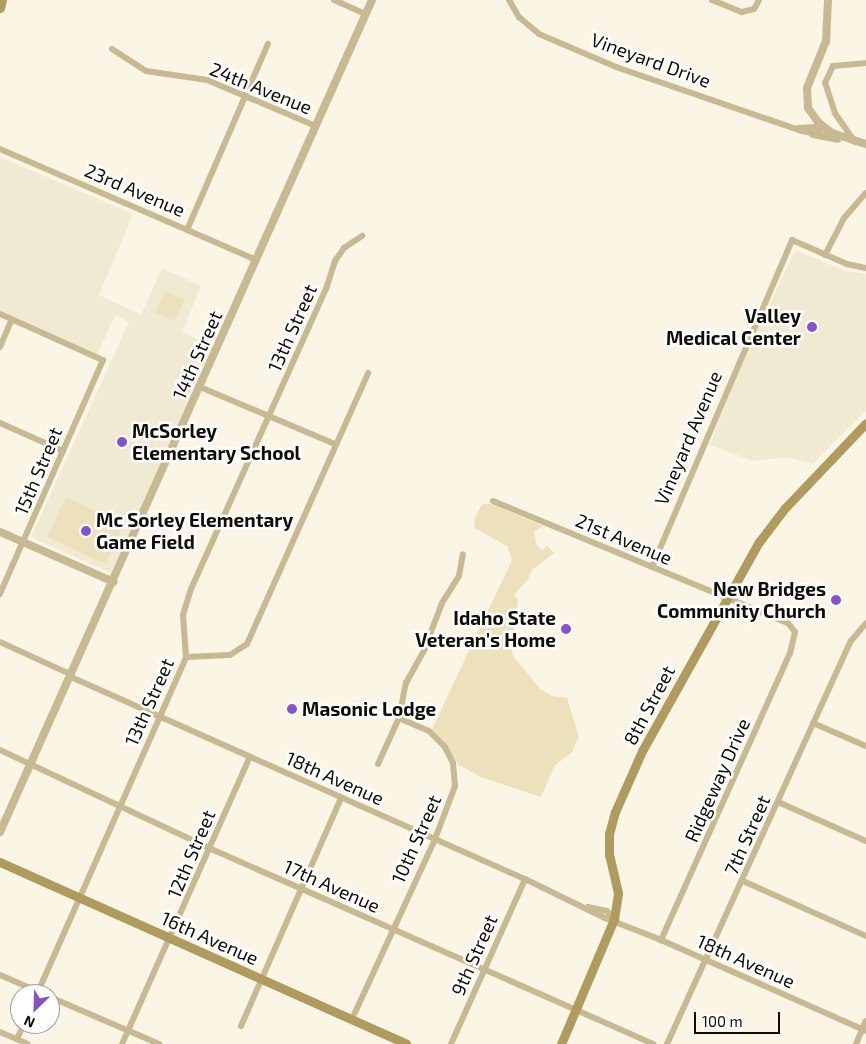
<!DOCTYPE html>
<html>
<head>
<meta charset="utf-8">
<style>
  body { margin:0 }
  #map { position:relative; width:866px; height:1044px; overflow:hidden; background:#fbf5e5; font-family:"Exo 2",sans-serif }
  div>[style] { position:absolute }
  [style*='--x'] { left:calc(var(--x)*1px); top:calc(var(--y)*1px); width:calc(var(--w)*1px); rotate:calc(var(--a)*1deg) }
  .built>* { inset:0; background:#f1ead2 }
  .green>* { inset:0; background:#ede0bc; transform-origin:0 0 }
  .minor>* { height:6px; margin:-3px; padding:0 3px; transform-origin:3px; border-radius:3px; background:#c7b992 }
  .tertiary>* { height:8px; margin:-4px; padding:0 4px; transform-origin:4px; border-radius:4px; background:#c7b992 }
  .secondary>* { height:9px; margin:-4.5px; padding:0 4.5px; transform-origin:4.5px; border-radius:4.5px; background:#b09b5f }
  .dots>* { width:14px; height:14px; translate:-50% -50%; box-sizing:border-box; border:2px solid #fff; border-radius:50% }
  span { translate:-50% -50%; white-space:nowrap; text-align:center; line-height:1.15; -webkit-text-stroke:5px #fff; paint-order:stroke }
  .street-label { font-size:19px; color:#0f0d08 }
  .poi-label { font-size:19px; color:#0f0d08; font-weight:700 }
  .right { translate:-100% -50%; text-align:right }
  .left { translate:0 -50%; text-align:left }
  .north { position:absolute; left:10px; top:984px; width:50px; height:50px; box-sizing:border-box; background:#fff; border:1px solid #9f9e9c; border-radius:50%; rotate:204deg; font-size:14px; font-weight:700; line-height:20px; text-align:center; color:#0f0d08 }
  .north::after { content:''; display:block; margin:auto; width:18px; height:22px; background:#8652ca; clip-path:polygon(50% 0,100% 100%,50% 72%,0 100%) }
  .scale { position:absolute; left:694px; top:1012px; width:86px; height:22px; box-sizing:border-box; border:2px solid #0f0d08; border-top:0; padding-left:6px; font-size:15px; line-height:18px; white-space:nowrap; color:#0f0d08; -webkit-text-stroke:4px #fff; paint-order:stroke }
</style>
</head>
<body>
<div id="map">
  <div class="built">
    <div style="clip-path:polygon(0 157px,133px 214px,99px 295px,141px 315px,162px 268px,201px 286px,182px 332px,212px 346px,111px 573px,31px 537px,129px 322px,115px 315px,96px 357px,0 314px)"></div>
    <div style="clip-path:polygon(798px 251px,845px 271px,866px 274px,866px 411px,813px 464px,787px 457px,753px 461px,710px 445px,739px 369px,793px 254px)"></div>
  </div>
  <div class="green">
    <div style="left:165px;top:291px;width:21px;height:24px;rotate:23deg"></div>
    <div style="left:66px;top:497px;width:64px;height:44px;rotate:25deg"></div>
    <div style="clip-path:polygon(482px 504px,492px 504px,543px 526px,534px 532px,536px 544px,542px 550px,547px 546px,554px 553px,532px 570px,528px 579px,514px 595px,518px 599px,512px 651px,514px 657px,540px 689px,552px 696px,567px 698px,579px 737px,572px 752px,555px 765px,541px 797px,481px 777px,459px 765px,432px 729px,512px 560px,507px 546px,475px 528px,474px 519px)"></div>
  </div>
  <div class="minor">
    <div style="--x:334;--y:0;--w:35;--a:24"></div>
    <div style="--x:509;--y:0;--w:20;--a:60"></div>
    <div style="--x:519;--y:17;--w:26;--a:40"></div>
    <div style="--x:539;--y:34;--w:84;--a:23.2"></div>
    <div style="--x:616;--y:67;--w:197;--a:19"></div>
    <div style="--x:802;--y:131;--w:15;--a:11"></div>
    <div style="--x:817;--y:134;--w:9;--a:-58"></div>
    <div style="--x:712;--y:0;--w:32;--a:22"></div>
    <div style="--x:742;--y:12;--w:12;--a:-14"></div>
    <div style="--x:754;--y:9;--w:10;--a:-61"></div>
    <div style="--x:112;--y:49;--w:40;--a:32.9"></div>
    <div style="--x:146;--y:71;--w:62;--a:8.4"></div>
    <div style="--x:207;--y:80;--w:118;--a:22.9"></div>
    <div style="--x:798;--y:128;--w:17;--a:-3"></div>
    <div style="--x:815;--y:127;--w:6;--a:-45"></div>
    <div style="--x:855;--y:142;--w:35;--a:-125"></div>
    <div style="--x:835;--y:113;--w:32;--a:-108"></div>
    <div style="--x:825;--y:83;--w:19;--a:-65"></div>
    <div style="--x:833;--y:66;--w:33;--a:-5"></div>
    <div style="--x:0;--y:149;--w:280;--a:23.4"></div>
    <div style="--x:187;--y:230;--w:203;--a:-66.5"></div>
    <div style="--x:825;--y:255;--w:42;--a:-62.8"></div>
    <div style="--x:844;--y:218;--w:33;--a:-49"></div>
    <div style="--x:0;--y:314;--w:113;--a:24.1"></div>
    <div style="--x:103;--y:360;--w:256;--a:113.8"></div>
    <div style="--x:0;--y:347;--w:30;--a:-67"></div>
    <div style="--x:200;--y:387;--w:147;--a:22.9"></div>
    <div style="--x:0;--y:423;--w:69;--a:24"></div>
    <div style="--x:493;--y:501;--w:319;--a:22.5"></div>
    <div style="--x:788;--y:623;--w:11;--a:52"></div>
    <div style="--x:795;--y:632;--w:22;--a:103"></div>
    <div style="--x:790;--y:653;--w:315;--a:114.2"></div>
    <div style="--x:652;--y:567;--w:356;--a:-66.8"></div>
    <div style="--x:792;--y:240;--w:60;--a:23.6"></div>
    <div style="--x:847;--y:264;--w:19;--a:12"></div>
    <div style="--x:0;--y:642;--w:79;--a:24.6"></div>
    <div style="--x:186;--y:657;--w:44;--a:-2.6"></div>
    <div style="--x:230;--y:655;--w:20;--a:-33"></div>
    <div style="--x:247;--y:644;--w:297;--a:-65.9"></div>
    <div style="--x:71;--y:677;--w:497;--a:24"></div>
    <div style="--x:525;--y:879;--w:89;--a:26"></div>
    <div style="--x:605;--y:918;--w:60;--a:21.4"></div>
    <div style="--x:661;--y:940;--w:224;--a:23.9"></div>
    <div style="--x:813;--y:723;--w:58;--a:23.5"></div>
    <div style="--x:0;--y:750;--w:231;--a:25.1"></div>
    <div style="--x:209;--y:848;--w:486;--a:23.8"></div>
    <div style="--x:378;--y:764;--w:51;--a:-65.5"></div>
    <div style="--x:399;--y:718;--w:36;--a:-79"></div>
    <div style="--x:406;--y:683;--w:38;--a:-61"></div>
    <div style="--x:424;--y:650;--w:50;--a:-69"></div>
    <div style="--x:442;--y:603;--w:32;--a:-58"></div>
    <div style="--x:459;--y:576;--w:22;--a:-80"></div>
    <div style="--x:778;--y:802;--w:96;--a:23.9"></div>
    <div style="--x:743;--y:881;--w:135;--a:24.1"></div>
    <div style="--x:588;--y:907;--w:19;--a:12"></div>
    <div style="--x:607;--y:911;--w:11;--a:49"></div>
    <div style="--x:0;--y:975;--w:48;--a:23.4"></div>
    <div style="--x:37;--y:994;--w:368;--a:-66.1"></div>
    <div style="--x:186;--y:657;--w:42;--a:-94.1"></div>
    <div style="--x:183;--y:615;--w:27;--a:-73"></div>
    <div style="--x:191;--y:589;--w:329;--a:-65.8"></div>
    <div style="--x:326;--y:289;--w:29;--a:-72"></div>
    <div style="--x:335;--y:261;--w:16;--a:-55"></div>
    <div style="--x:344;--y:248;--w:22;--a:-34"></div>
    <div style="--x:50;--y:997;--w:119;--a:23.3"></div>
    <div style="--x:352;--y:1019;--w:198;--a:-65.2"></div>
    <div style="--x:435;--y:839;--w:57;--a:-69.3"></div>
    <div style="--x:455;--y:786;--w:23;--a:-95"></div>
    <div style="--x:453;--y:763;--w:18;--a:-117"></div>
    <div style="--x:445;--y:747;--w:23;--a:-135"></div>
    <div style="--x:429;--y:731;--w:33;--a:-157"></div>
    <div style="--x:241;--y:1026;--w:249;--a:-66.3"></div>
    <div style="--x:0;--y:1032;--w:30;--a:23"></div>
    <div style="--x:17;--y:1039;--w:17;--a:-65"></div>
    <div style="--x:122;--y:1044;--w:314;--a:-66"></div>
    <div style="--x:451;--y:1044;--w:181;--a:-65.8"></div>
    <div style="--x:667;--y:1044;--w:443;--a:-65.5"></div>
    <div style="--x:851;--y:641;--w:23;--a:-50"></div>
    <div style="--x:856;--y:1044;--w:25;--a:-67"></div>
  </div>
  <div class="tertiary">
    <div style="--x:828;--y:0;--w:41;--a:92.8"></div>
    <div style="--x:826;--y:41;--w:51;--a:112"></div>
    <div style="--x:807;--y:88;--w:20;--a:87"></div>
    <div style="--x:808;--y:108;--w:19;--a:54"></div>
    <div style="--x:819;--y:123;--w:16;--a:38"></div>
    <div style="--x:832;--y:133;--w:36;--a:18"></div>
    <div style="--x:813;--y:134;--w:25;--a:11"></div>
    <div style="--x:0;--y:532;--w:124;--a:23.7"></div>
    <div style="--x:0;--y:832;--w:911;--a:-65.91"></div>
  </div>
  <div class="secondary">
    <div style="--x:0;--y:8;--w:8;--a:-76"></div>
    <div style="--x:0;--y:862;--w:445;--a:24.1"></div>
    <div style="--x:561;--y:1044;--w:136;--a:-67"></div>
    <div style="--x:614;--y:919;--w:26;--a:-81"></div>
    <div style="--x:618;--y:893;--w:39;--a:-103"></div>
    <div style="--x:609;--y:855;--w:21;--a:-90"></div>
    <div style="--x:609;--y:834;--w:23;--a:-75"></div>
    <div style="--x:615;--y:812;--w:67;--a:-66.1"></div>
    <div style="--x:642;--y:751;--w:240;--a:-60.8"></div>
    <div style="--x:759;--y:542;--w:43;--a:-52.6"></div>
    <div style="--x:785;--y:508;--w:117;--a:-46.4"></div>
  </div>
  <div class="dots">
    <div style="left:812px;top:327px;background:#8652ca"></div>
    <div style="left:122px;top:442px;background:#8652ca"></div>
    <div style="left:86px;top:531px;background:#8652ca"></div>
    <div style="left:836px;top:600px;background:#8652ca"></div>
    <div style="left:566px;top:629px;background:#8652ca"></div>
    <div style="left:292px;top:709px;background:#8652ca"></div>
  </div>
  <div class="street-label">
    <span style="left:651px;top:60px;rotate:20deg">Vineyard Drive</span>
    <span style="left:261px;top:88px;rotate:22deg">24th Avenue</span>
    <span style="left:135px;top:190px;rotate:23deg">23rd Avenue</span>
    <span style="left:292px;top:328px;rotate:-66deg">13th Street</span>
    <span style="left:197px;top:355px;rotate:-66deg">14th Street</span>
    <span style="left:688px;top:438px;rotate:-67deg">Vineyard Avenue</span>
    <span style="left:38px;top:471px;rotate:-67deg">15th Street</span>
    <span style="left:624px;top:539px;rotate:23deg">21st Avenue</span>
    <span style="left:149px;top:702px;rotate:-66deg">13th Street</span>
    <span style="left:649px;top:705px;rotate:-62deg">8th Street</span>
    <span style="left:335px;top:778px;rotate:24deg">18th Avenue</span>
    <span style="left:717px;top:780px;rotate:-66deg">Ridgeway Drive</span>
    <span style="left:747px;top:835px;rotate:-66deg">7th Street</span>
    <span style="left:416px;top:839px;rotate:-66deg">10th Street</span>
    <span style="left:191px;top:854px;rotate:-67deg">12th Street</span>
    <span style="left:332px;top:886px;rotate:24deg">17th Avenue</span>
    <span style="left:210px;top:938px;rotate:24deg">16th Avenue</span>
    <span style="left:474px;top:955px;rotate:-66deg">9th Street</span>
    <span style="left:746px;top:961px;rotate:24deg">18th Avenue</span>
  </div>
  <div class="poi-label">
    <span class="right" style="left:801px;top:327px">Valley<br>Medical Center</span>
    <span class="left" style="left:132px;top:442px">McSorley<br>Elementary School</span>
    <span class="left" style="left:96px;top:531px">Mc Sorley Elementary<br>Game Field</span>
    <span class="right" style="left:826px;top:600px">New Bridges<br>Community Church</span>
    <span class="right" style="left:556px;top:629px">Idaho State<br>Veteran's Home</span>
    <span class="left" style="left:302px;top:709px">Masonic Lodge</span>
  </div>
  <div class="north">N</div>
  <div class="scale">100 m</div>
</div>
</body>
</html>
